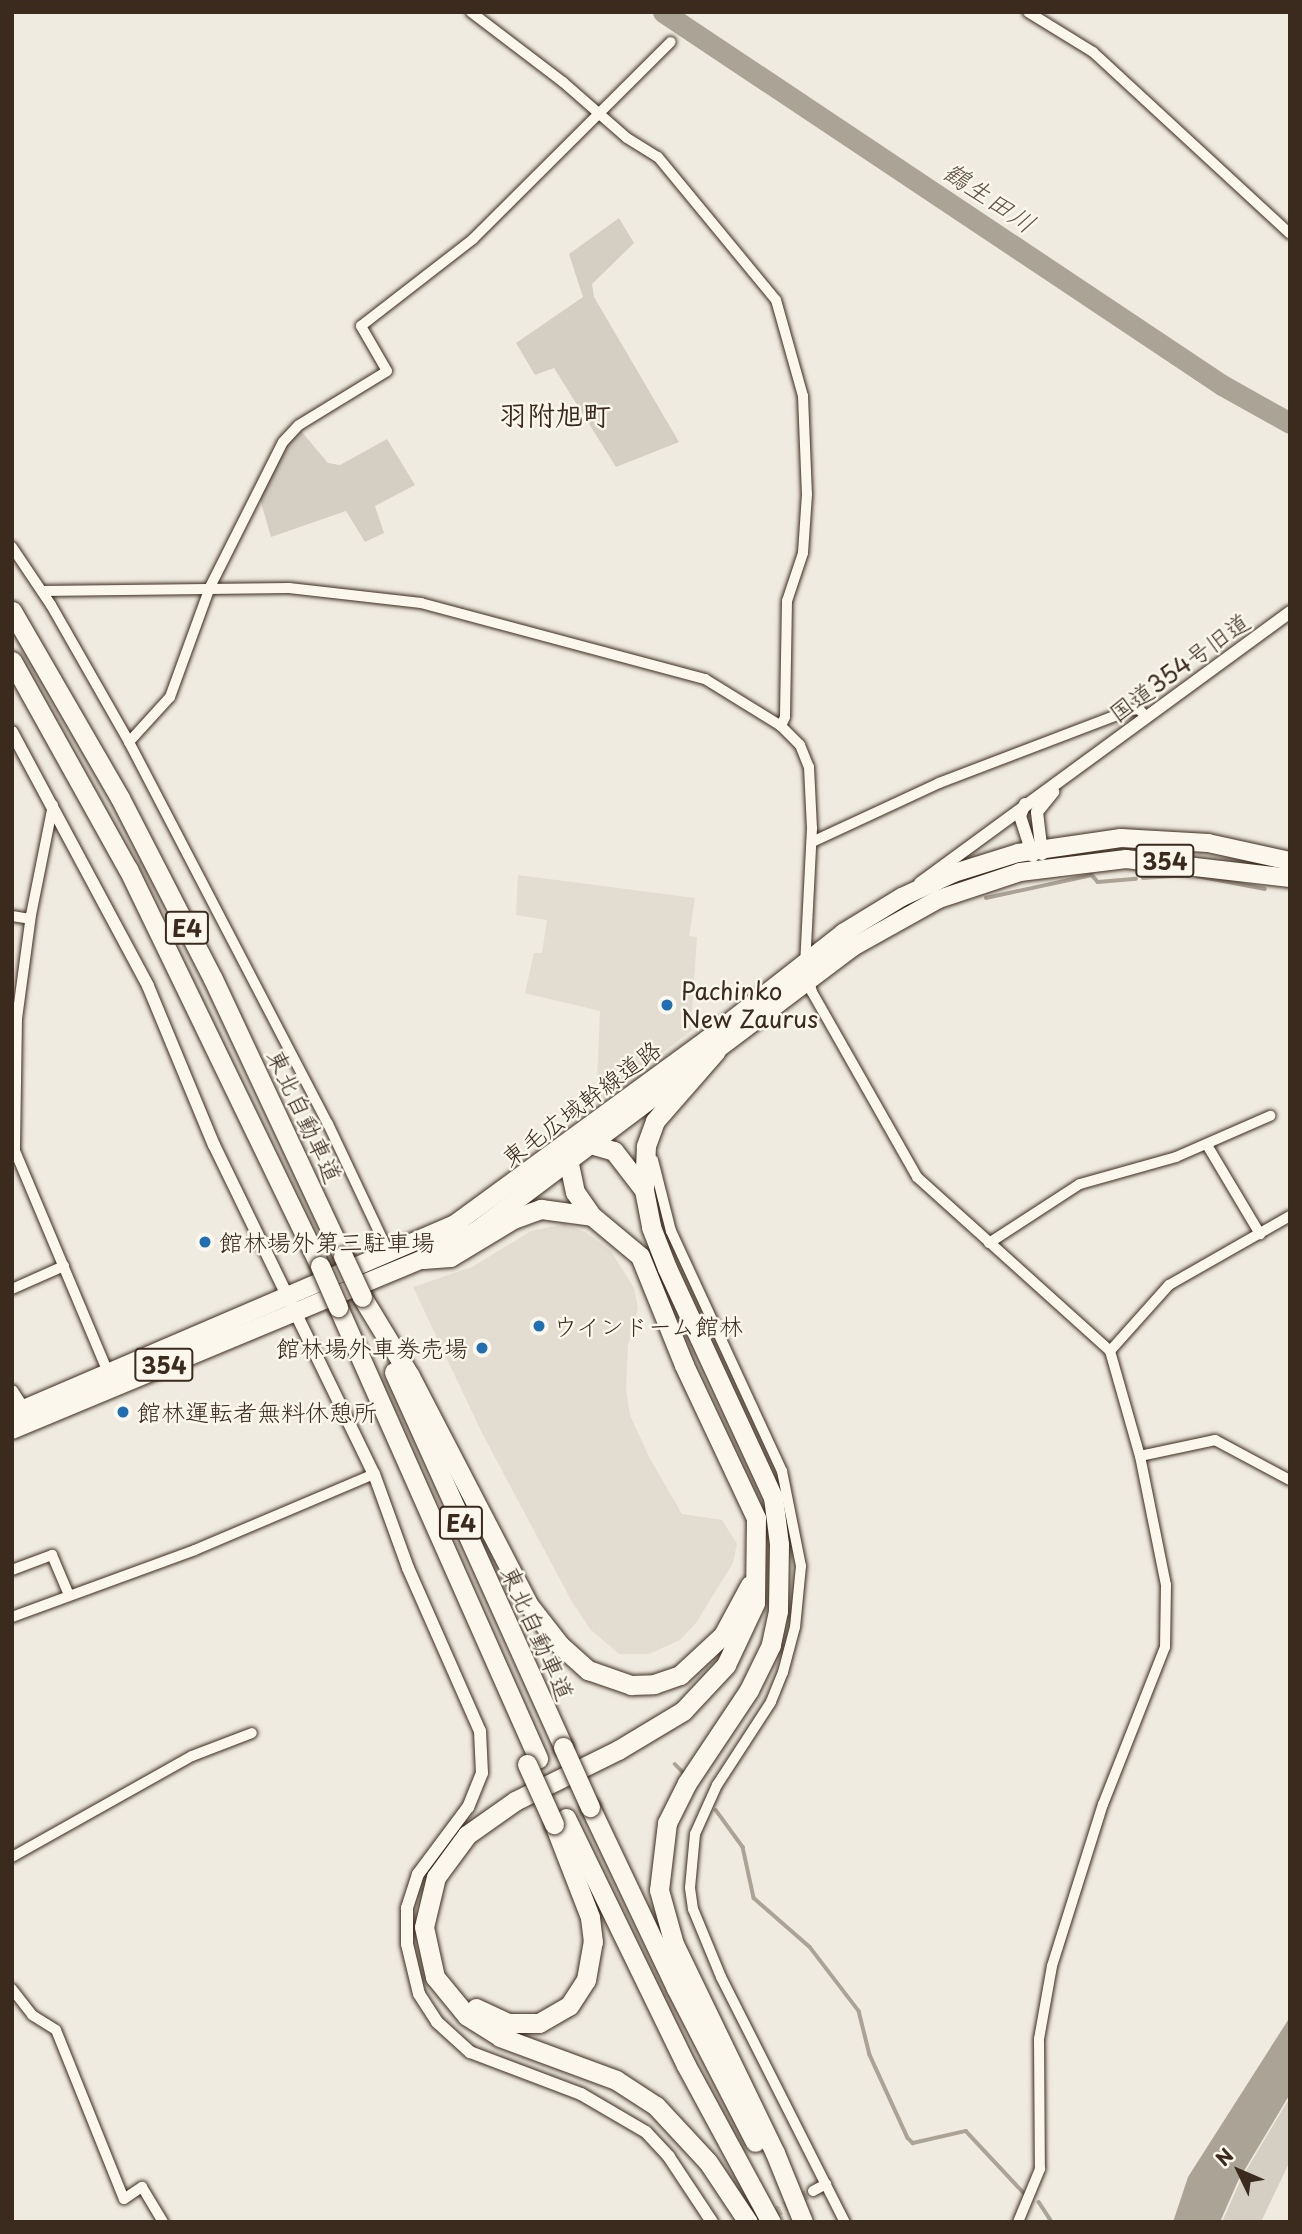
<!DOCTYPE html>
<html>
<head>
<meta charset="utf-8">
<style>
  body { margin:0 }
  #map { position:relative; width:1302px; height:2234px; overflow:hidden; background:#f0ebe0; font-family:"Playpen Sans","Klee One",sans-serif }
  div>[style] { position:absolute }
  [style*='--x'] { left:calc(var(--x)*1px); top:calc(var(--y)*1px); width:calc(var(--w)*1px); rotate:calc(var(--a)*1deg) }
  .built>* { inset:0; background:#e2dcd1 }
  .green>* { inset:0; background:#d5cec3 }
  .water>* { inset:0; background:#aca397 }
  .stream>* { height:3.5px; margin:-1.75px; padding:0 1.75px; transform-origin:1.75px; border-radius:1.75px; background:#aca397 }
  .river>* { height:21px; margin:-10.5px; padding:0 10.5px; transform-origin:10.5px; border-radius:10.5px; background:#aca397 }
  .minor-tunnel>* { height:10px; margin-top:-5px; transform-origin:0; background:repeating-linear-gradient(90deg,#ccc4b9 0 10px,transparent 0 15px) }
  .roads { filter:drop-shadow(0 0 2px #3b2a1e) drop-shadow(0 0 2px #3b2a1e) }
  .minor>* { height:10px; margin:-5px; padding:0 5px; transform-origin:5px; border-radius:5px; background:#fbf7ec }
  .tertiary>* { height:12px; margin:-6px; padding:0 6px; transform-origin:6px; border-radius:6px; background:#fbf7ec }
  .trunk>* { height:18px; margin:-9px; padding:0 9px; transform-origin:9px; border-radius:9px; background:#fbf7ec }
  .motorway>* { height:19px; margin:-9.5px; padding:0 9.5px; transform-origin:9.5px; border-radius:9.5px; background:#fbf7ec }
  .bridges { filter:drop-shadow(0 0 2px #3b2a1e) drop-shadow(0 0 2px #3b2a1e) }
  .motorway-bridge>* { height:19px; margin:-9.5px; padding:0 9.5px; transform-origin:9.5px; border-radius:9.5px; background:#fbf7ec }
  .dots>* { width:19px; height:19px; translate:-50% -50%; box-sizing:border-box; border:4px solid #fbf7ec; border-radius:50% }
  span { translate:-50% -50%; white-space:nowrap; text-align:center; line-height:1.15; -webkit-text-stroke:5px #fbf7ec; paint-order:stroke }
  .shield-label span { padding:2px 5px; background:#fbf7ec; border:2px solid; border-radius:5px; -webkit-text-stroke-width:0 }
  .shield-label { font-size:23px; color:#3b2a1e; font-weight:700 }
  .street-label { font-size:24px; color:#3b2a1e }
  .poi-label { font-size:24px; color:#3b2a1e }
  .left { translate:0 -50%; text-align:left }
  .right { translate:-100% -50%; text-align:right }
  .water-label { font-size:26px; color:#635448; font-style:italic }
  .quarter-label { font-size:28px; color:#3b2a1e; font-weight:700 }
  .frame { position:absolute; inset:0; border:14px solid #3b2a1e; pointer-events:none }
  .north { position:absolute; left:1204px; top:2136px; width:70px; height:70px; -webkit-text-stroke:5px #fbf7ec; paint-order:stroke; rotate:314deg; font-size:19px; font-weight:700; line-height:28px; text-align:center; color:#3b2a1e }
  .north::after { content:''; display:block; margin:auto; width:24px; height:32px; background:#3b2a1e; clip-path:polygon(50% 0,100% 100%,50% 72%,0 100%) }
</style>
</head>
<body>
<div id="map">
  <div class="built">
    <div style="clip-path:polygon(518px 875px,695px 898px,689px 936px,697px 937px,692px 1011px,686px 1015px,692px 1030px,596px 1104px,600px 1011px,525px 993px,534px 953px,542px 953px,547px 920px,516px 915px)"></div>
    <div style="clip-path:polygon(564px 1224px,585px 1232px,611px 1251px,634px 1288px,638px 1308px,628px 1345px,626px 1389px,630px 1415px,649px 1457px,682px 1514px,722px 1520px,737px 1544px,733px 1563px,696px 1623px,680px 1640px,649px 1654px,619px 1654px,590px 1629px,571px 1600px,482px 1433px,413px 1287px,472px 1267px,531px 1231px)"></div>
  </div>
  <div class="green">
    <div style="clip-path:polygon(619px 218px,634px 243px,592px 284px,594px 297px,679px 442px,616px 467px,554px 368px,535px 375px,516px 343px,583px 297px,569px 254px)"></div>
    <div style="clip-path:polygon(301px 431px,328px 463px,340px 465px,387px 439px,415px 485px,375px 506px,384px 533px,365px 542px,346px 511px,271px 537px,260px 499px,287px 444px)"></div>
    <div style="clip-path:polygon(1290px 2097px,1290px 2161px,1261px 2222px,1222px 2222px,1241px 2179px)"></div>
  </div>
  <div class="water">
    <div style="clip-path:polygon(1290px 2017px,1290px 2094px,1238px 2181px,1220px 2222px,1173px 2222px,1188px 2177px)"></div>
  </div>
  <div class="stream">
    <div style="--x:1197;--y:876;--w:69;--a:10.8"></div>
    <div style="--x:1143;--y:878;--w:47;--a:-3.7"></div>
    <div style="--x:986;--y:898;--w:108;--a:-12.2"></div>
    <div style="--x:1092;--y:875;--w:9;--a:49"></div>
    <div style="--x:1098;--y:882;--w:38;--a:-5"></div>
    <div style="--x:675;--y:1764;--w:11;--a:45"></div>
    <div style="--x:716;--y:1810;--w:46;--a:53.9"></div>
    <div style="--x:743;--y:1847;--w:52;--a:77.8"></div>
    <div style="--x:754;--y:1898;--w:74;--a:41.2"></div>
    <div style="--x:810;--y:1947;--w:81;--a:52.6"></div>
    <div style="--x:859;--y:2011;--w:45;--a:76"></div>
    <div style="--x:870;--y:2055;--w:91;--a:65.4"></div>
    <div style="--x:908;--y:2138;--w:7;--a:45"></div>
    <div style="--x:913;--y:2143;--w:54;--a:-12.8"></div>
    <div style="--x:966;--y:2131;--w:85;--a:46.9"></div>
    <div style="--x:1039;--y:2202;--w:24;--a:57"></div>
  </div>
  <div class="river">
    <div style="--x:663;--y:12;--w:672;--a:33.71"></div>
    <div style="--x:1222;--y:385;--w:78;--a:29.2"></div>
  </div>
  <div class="minor-tunnel">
    <div style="--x:759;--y:2222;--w:62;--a:-29.9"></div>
  </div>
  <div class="roads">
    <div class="minor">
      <div style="--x:471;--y:12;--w:116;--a:37.3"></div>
      <div style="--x:563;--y:82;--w:85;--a:41.2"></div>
      <div style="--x:627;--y:138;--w:36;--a:32"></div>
      <div style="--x:658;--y:157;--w:185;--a:50.5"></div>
      <div style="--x:776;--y:300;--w:100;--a:74.3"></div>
      <div style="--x:803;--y:396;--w:98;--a:87.7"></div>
      <div style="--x:807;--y:494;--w:59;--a:93.9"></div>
      <div style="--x:803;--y:553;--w:51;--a:108.4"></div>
      <div style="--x:787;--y:601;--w:116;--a:91"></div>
      <div style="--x:785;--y:717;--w:10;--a:114"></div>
      <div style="--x:1028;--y:12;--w:76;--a:31.6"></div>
      <div style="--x:1093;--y:52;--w:268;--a:42.7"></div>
      <div style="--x:12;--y:547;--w:70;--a:56.1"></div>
      <div style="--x:51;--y:605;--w:158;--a:60.3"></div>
      <div style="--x:129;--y:742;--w:431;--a:62.5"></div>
      <div style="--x:328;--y:1124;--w:143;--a:64.7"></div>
      <div style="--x:42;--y:591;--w:247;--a:-0.7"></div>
      <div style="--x:289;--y:588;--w:133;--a:6.5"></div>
      <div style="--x:421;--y:603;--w:294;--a:15"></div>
      <div style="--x:705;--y:679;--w:89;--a:31.7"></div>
      <div style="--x:781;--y:726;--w:27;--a:45"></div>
      <div style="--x:800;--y:745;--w:24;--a:68"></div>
      <div style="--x:809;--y:767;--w:61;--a:87.2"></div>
      <div style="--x:812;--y:828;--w:136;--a:92.9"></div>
      <div style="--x:805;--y:964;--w:29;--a:76"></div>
      <div style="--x:812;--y:992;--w:213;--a:60.4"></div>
      <div style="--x:917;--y:1177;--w:260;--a:42"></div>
      <div style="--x:1110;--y:1351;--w:109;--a:74.1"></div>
      <div style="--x:1140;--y:1456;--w:132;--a:78.6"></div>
      <div style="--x:1166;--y:1585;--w:62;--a:90.9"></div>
      <div style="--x:1165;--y:1647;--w:169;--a:111.5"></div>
      <div style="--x:1103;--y:1804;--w:170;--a:107.5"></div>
      <div style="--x:1052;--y:1966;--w:74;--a:100.1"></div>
      <div style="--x:1039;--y:2039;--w:130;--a:89.6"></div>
      <div style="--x:1040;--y:2169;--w:57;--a:112.5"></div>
      <div style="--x:129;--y:742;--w:61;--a:-47.7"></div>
      <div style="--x:170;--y:697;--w:117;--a:-70"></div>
      <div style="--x:210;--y:587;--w:162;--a:-63.3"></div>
      <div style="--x:283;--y:442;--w:23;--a:-47"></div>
      <div style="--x:299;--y:425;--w:103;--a:-31.5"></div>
      <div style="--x:387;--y:371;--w:52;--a:-120"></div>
      <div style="--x:361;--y:326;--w:142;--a:-37.8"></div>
      <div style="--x:473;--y:239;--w:279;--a:-44.9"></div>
      <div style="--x:53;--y:805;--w:112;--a:101.3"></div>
      <div style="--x:31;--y:915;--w:104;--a:97.7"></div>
      <div style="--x:17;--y:1018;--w:133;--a:90.9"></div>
      <div style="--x:15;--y:1151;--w:240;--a:67.2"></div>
      <div style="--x:812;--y:842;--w:140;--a:-24.9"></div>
      <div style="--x:939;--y:783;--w:204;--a:-20.9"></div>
      <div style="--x:1130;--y:710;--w:9;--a:-6"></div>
      <div style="--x:1139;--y:709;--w:11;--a:49"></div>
      <div style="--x:12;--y:916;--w:18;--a:9"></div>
      <div style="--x:1207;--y:1145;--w:104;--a:59.2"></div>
      <div style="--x:653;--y:1160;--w:73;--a:75.8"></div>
      <div style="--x:671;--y:1231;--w:264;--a:65.2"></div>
      <div style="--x:782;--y:1471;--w:97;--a:78.7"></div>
      <div style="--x:801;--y:1566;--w:61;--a:95.6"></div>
      <div style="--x:795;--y:1627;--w:47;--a:104.9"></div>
      <div style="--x:783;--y:1672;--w:32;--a:112"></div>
      <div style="--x:771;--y:1702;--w:99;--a:123"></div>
      <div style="--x:717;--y:1785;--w:54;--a:114.2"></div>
      <div style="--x:695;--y:1834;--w:54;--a:95.3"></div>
      <div style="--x:690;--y:1888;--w:21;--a:82"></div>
      <div style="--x:693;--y:1909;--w:74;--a:67.6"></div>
      <div style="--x:721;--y:1977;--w:275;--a:63.2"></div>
      <div style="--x:989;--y:1243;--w:108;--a:-33"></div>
      <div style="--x:1080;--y:1184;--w:100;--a:-15.7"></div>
      <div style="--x:1176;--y:1157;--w:103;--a:-23.6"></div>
      <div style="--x:12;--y:1289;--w:57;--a:-23.9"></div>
      <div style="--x:1110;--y:1351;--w:89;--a:-48.2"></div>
      <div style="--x:1169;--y:1285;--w:139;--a:-29.7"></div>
      <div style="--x:1140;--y:1456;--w:77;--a:-12"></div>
      <div style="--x:1215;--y:1440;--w:85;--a:28.1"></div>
      <div style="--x:12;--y:1570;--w:43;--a:-20.6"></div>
      <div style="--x:52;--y:1555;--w:43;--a:67"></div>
      <div style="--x:12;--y:1617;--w:195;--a:-20.1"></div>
      <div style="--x:195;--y:1550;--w:194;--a:-23"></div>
      <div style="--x:12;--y:1857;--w:206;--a:-29.3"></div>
      <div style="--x:192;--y:1756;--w:64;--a:-21"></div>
      <div style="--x:12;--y:1989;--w:33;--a:52"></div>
      <div style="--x:32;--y:2015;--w:28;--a:32"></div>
      <div style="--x:56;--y:2030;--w:182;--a:68.1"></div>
      <div style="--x:124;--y:2199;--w:22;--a:-34"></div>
      <div style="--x:142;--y:2187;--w:41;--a:59"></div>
      <div style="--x:813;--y:2191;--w:15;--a:-28"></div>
    </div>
    <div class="tertiary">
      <div style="--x:12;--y:732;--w:288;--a:61.8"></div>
      <div style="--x:148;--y:986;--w:172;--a:67.5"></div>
      <div style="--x:214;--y:1145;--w:366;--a:64.1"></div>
      <div style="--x:374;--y:1474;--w:100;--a:70.1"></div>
      <div style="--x:408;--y:1568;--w:178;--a:66.2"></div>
      <div style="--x:480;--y:1731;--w:42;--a:87.3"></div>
      <div style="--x:482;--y:1773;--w:37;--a:112"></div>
      <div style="--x:468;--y:1807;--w:84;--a:126.7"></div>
      <div style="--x:418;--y:1874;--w:36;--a:108"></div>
      <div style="--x:407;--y:1908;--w:36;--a:90"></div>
      <div style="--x:407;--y:1944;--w:51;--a:76.5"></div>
      <div style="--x:419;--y:1994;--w:33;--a:57"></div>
      <div style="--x:437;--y:2022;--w:45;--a:42.3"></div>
      <div style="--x:470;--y:2052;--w:119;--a:20.7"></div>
      <div style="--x:581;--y:2094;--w:75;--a:30.3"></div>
      <div style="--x:646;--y:2132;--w:34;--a:47"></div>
      <div style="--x:669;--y:2157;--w:78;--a:56.5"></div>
      <div style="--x:1025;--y:804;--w:13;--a:113"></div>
      <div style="--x:1020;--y:816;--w:42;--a:72"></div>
      <div style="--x:1042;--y:854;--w:42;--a:-96.8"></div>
      <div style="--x:1037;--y:812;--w:26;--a:-51"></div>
      <div style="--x:920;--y:883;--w:459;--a:-36.2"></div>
      <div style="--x:12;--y:1391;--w:27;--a:57"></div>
    </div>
    <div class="trunk">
      <div style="--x:12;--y:1414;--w:482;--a:-23.2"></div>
      <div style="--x:455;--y:1224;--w:313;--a:-36.2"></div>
      <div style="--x:708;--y:1039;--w:172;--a:-38.1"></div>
      <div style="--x:843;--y:933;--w:69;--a:-31.4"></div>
      <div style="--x:902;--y:897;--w:57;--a:-24.8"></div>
      <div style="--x:954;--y:873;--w:67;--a:-17.4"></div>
      <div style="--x:1018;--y:853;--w:104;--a:-8.3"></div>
      <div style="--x:1121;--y:838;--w:87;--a:3.3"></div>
      <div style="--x:1208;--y:843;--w:84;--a:12.4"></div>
      <div style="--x:12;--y:1430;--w:445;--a:-22.6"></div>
      <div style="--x:423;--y:1259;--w:60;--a:-27.8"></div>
      <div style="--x:476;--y:1231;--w:472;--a:-37"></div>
      <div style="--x:853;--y:947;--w:98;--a:-29.2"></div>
      <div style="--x:939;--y:899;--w:85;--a:-18.4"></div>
      <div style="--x:1020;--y:872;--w:107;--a:-7"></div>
      <div style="--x:1126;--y:859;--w:165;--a:6.6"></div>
    </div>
    <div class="motorway">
      <div style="--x:12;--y:611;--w:216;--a:60"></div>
      <div style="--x:120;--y:798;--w:203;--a:62.8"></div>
      <div style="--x:213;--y:979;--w:306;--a:64.9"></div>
      <div style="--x:12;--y:661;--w:238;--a:60.9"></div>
      <div style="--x:128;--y:869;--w:441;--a:64.2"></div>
      <div style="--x:716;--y:1051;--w:93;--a:131.1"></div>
      <div style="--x:655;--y:1121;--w:27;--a:110"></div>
      <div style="--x:646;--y:1146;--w:44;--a:92.6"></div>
      <div style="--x:644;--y:1190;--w:38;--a:79"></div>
      <div style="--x:651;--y:1227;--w:44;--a:68.7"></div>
      <div style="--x:667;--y:1268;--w:252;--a:65.2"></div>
      <div style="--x:773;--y:1497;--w:47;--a:82.7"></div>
      <div style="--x:779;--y:1544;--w:67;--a:90.9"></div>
      <div style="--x:778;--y:1611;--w:35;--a:102"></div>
      <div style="--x:771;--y:1645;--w:50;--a:116.1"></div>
      <div style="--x:749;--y:1690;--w:112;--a:123.7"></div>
      <div style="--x:687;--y:1783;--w:45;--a:116.6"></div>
      <div style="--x:667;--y:1823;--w:67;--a:96.8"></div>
      <div style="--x:659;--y:1890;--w:56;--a:74.5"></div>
      <div style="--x:674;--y:1944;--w:232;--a:64.2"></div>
      <div style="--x:775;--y:2153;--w:74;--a:67.9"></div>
      <div style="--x:644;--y:1190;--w:49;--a:-127.6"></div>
      <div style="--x:614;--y:1151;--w:43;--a:-163.7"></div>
      <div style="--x:573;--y:1139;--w:25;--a:99"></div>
      <div style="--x:569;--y:1164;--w:29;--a:78"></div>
      <div style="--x:575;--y:1192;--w:29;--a:55"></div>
      <div style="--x:592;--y:1216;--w:62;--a:39.8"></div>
      <div style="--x:640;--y:1256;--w:118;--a:68"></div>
      <div style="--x:684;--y:1365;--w:169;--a:64.8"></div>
      <div style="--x:756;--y:1518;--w:85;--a:90.7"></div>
      <div style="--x:755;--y:1603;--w:68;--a:115.1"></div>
      <div style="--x:726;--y:1665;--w:63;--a:133.1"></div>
      <div style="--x:683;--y:1711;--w:76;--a:149"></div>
      <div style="--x:618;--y:1750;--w:115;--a:153.7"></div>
      <div style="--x:515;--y:1801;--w:59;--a:144.7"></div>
      <div style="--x:467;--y:1835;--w:52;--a:126.4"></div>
      <div style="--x:436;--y:1877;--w:51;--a:103.5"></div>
      <div style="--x:424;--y:1927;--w:51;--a:77.6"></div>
      <div style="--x:435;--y:1977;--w:50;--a:50.6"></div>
      <div style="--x:467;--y:2016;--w:39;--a:32"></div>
      <div style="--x:500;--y:2037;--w:124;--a:20.3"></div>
      <div style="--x:616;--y:2080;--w:48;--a:33"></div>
      <div style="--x:656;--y:2106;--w:76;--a:47.1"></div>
      <div style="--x:708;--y:2162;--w:72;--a:56.3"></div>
      <div style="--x:423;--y:1259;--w:27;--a:-4"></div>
      <div style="--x:450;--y:1257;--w:74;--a:-31.1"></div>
      <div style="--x:513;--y:1219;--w:30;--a:-20"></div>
      <div style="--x:541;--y:1209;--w:51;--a:7.8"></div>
      <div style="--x:362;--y:1297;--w:92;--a:58.7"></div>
      <div style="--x:410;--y:1376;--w:257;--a:62.6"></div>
      <div style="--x:528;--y:1604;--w:52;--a:52"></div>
      <div style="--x:560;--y:1645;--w:38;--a:42"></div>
      <div style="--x:588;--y:1670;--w:46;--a:19.2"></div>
      <div style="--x:631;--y:1685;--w:23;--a:-2"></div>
      <div style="--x:654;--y:1684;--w:28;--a:-19"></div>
      <div style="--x:680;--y:1675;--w:59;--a:-42.9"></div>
      <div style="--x:723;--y:1635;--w:57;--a:-61.6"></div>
      <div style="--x:338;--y:1307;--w:494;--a:66.1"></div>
      <div style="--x:394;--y:1372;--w:411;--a:65.7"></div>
      <div style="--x:590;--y:1807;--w:200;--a:64.6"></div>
      <div style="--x:676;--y:1988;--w:173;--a:62.8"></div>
      <div style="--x:566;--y:1818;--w:275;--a:64.1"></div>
      <div style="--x:686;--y:2065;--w:179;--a:61.6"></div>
      <div style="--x:476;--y:2008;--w:35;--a:25"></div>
      <div style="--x:508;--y:2023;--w:31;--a:0"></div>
      <div style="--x:539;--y:2023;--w:34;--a:-30"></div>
      <div style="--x:569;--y:2006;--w:31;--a:-57"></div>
      <div style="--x:586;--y:1980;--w:39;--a:-80"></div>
      <div style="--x:593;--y:1942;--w:25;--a:-97"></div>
      <div style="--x:590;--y:1917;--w:100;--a:-111.2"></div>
    </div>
  </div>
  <div class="bridges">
    <div class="motorway-bridge">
      <div style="--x:343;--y:1256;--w:45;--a:65.1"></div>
      <div style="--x:320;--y:1266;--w:45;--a:66.3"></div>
      <div style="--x:563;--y:1747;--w:66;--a:65.8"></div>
      <div style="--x:527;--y:1764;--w:66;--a:65.8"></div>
    </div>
  </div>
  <div class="dots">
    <div style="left:667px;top:1005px;background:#1f6fb2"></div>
    <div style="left:205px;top:1242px;background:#1f6fb2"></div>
    <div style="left:539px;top:1326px;background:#1f6fb2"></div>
    <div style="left:482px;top:1348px;background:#1f6fb2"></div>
    <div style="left:123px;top:1412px;background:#1f6fb2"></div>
  </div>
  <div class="shield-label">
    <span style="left:1165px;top:861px">354</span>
    <span style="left:187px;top:928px">E4</span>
    <span style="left:164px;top:1365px">354</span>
    <span style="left:461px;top:1523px">E4</span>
  </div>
  <div class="street-label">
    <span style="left:1179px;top:667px;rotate:-36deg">国道354号旧道</span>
    <span style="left:581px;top:1103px;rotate:-37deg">東毛広域幹線道路</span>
    <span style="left:305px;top:1116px;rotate:65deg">東北自動車道</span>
    <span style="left:538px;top:1633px;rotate:66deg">東北自動車道</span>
  </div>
  <div class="poi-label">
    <span class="left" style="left:681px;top:1005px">Pachinko<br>New Zaurus</span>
    <span class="left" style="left:219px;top:1242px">館林場外第三駐車場</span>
    <span class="left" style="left:553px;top:1326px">ウインドーム館林</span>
    <span class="right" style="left:468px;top:1348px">館林場外車券売場</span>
    <span class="left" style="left:137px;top:1412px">館林運転者無料休憩所</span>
  </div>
  <div class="water-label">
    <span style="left:990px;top:197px;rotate:34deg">鶴生田川</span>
  </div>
  <div class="quarter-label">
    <span style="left:555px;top:414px">羽附旭町</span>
  </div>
  <div class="frame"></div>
  <div class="north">N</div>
</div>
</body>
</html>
